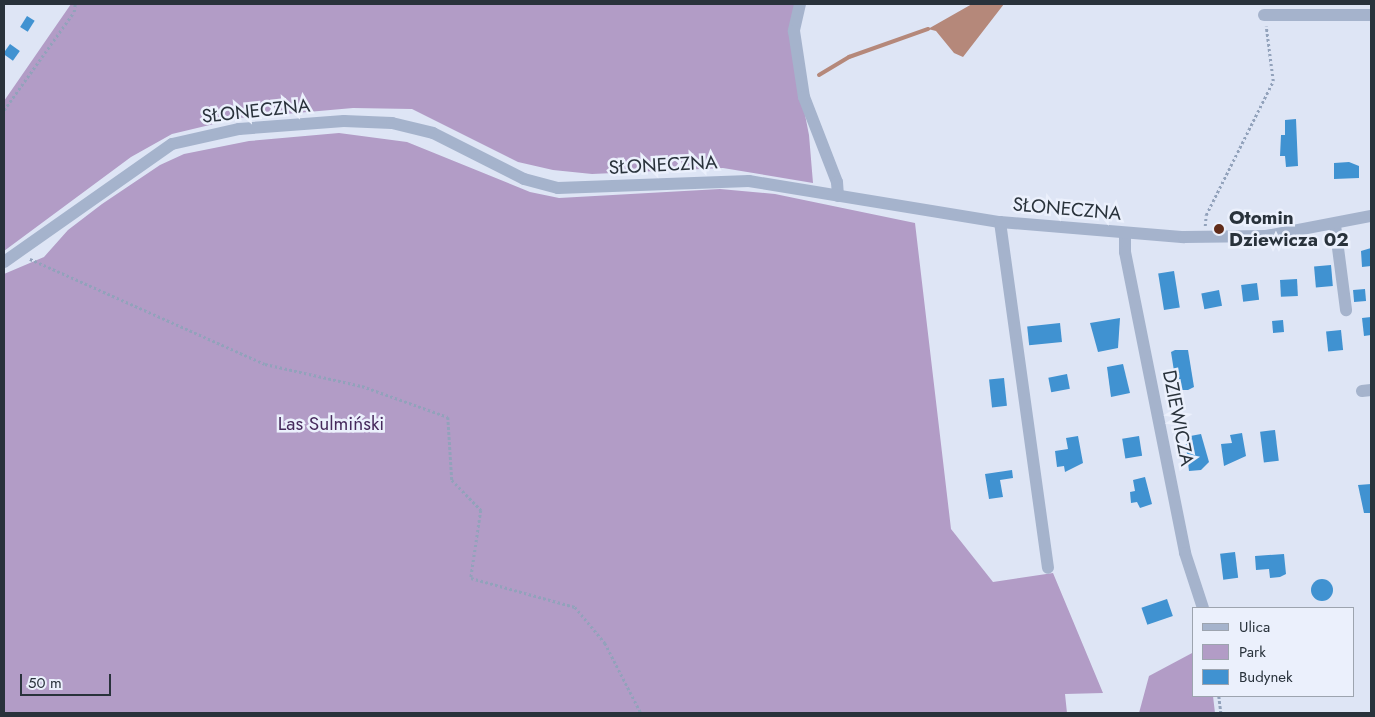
<!DOCTYPE html>
<html>
<head>
<meta charset="utf-8">
<style>
  body { margin:0 }
  #map { position:relative; width:1375px; height:717px; overflow:hidden; background:#dee5f5; font-family:Jost,sans-serif }
  div>[style] { position:absolute }
  [style*='--x'] { left:calc(var(--x)*1px); top:calc(var(--y)*1px); width:calc(var(--w)*1px); rotate:calc(var(--a)*1deg) }
  .green>* { inset:0; background:#b29cc6 }
  .water>* { inset:0; background:#b5887a }
  .stream>* { height:4px; margin:-2px; padding:0 2px; transform-origin:2px; border-radius:2px; background:#b5887a }
  .building>* { inset:0; background:#4092d1; transform-origin:0 0 }
  .round { border-radius:50% }
  .path>* { height:2.5px; margin-top:-1.25px; transform-origin:0; background:repeating-linear-gradient(90deg,#92a2bb 0 2.5px,transparent 0 5px) }
  .minor>* { height:12px; margin:-6px; padding:0 6px; transform-origin:6px; border-radius:6px; background:#a5b3cc }
  .dots>* { width:14px; height:14px; translate:-50% -50%; box-sizing:border-box; border:2px solid #ebf0fc; border-radius:50% }
  span { translate:-50% -50%; white-space:nowrap; text-align:center; line-height:1.15; -webkit-text-stroke:5px #ebf0fc; paint-order:stroke }
  .street-label { font-size:19px; color:#29323b }
  .poi-label { font-size:19px; color:#29323b; font-weight:700 }
  .left { translate:0 -50%; text-align:left }
  .park-label { font-size:19px; color:#462a5c }
  .frame { position:absolute; inset:0; border:5px solid #29323b; pointer-events:none }
  .legend { position:absolute; left:1192px; top:607px; width:162px; height:90px; box-sizing:border-box; background:#ebf0fc; border:1px solid #9da4af; margin:0; padding:6px 9px; list-style:none; font-size:15px; color:#29323b }
  .legend li { display:flex; align-items:center; gap:10px; height:25px }
  .legend b { width:25px; border:1px solid #9da4af }
  .scale { position:absolute; left:20px; top:674px; width:91px; height:22px; box-sizing:border-box; border:2px solid #29323b; border-top:0; padding-left:6px; font-size:15px; line-height:18px; white-space:nowrap; color:#29323b; -webkit-text-stroke:4px #ebf0fc; paint-order:stroke }
</style>
</head>
<body>
<div id="map">
  <div class="green">
    <div style="clip-path:polygon(71px 4px,797px 4px,789px 34px,809px 135px,813px 183px,723px 168px,592px 174px,553px 170px,518px 162px,412px 109px,353px 108px,239px 118px,172px 134px,131px 157px,4px 251px,4px 101px)"></div>
    <div style="clip-path:polygon(339px 133px,407px 142px,530px 192px,559px 198px,720px 189px,775px 194px,915px 223px,951px 529px,993px 582px,1053px 573px,1103px 693px,1065px 694px,1067px 713px,4px 713px,4px 274px,44px 257px,68px 230px,102px 204px,160px 165px,184px 154px,249px 141px)"></div>
    <div style="clip-path:polygon(1194px 652px,1194px 696px,1213px 696px,1215px 713px,1139px 713px,1149px 676px)"></div>
  </div>
  <div class="water">
    <div style="clip-path:polygon(972px 4px,1004px 4px,963px 57px,954px 53px,936px 31px,928px 29px)"></div>
  </div>
  <div class="stream">
    <div style="--x:819;--y:75;--w:35;--a:-31"></div>
    <div style="--x:849;--y:57;--w:84;--a:-19.5"></div>
  </div>
  <div class="building">
    <div style="left:27px;top:16px;width:9px;height:13px;rotate:32deg"></div>
    <div style="left:10px;top:44px;width:12px;height:12px;rotate:35deg"></div>
    <div style="clip-path:polygon(1296px 119px,1298px 166px,1286px 167px,1285px 156px,1280px 156px,1281px 135px,1285px 135px,1285px 120px)"></div>
    <div style="clip-path:polygon(1349px 162px,1359px 166px,1359px 178px,1334px 179px,1334px 163px)"></div>
    <div style="clip-path:polygon(1371px 248px,1371px 266px,1362px 267px,1361px 251px)"></div>
    <div style="left:1331px;top:265px;width:21px;height:17px;rotate:85deg"></div>
    <div style="left:1174px;top:271px;width:37px;height:16px;rotate:81deg"></div>
    <div style="left:1297px;top:279px;width:17px;height:17px;rotate:87deg"></div>
    <div style="left:1257px;top:283px;width:17px;height:16px;rotate:83deg"></div>
    <div style="left:1365px;top:289px;width:12px;height:12px;rotate:85deg"></div>
    <div style="left:1219px;top:290px;width:16px;height:18px;rotate:79deg"></div>
    <div style="clip-path:polygon(1371px 317px,1371px 335px,1364px 336px,1362px 318px)"></div>
    <div style="clip-path:polygon(1120px 318px,1118px 348px,1098px 352px,1090px 323px)"></div>
    <div style="left:1283px;top:320px;width:12px;height:11px;rotate:85deg"></div>
    <div style="left:1060px;top:323px;width:19px;height:33px;rotate:84deg"></div>
    <div style="left:1341px;top:330px;width:20px;height:15px;rotate:84deg"></div>
    <div style="clip-path:polygon(1175px 350px,1188px 350px,1194px 387px,1188px 390px,1177px 390px,1171px 352px)"></div>
    <div style="clip-path:polygon(1123px 364px,1130px 393px,1111px 397px,1107px 367px)"></div>
    <div style="left:1067px;top:374px;width:15px;height:19px;rotate:79deg"></div>
    <div style="left:1004px;top:378px;width:28px;height:15px;rotate:84deg"></div>
    <div style="left:1275px;top:430px;width:31px;height:15px;rotate:83deg"></div>
    <div style="clip-path:polygon(1242px 433px,1246px 456px,1224px 466px,1221px 444px,1232px 443px,1230px 435px)"></div>
    <div style="clip-path:polygon(1201px 434px,1209px 462px,1201px 470px,1189px 471px,1185px 437px)"></div>
    <div style="clip-path:polygon(1078px 436px,1083px 463px,1065px 472px,1064px 466px,1057px 467px,1055px 451px,1068px 449px,1066px 438px)"></div>
    <div style="left:1139px;top:436px;width:20px;height:17px;rotate:81deg"></div>
    <div style="clip-path:polygon(1012px 470px,1013px 478px,1000px 480px,1003px 497px,989px 499px,985px 474px)"></div>
    <div style="clip-path:polygon(1145px 477px,1152px 504px,1140px 508px,1137px 502px,1131px 503px,1130px 492px,1135px 491px,1133px 480px)"></div>
    <div style="clip-path:polygon(1371px 484px,1371px 513px,1364px 513px,1358px 485px)"></div>
    <div style="left:1235px;top:552px;width:26px;height:15px;rotate:83deg"></div>
    <div style="clip-path:polygon(1284px 554px,1286px 574px,1280px 577px,1270px 578px,1269px 569px,1256px 570px,1255px 556px)"></div>
    <div class="round" style="left:1311px;top:579px;width:22px;height:22px"></div>
    <div style="left:1167px;top:599px;width:18px;height:27px;rotate:71deg"></div>
  </div>
  <div class="path">
    <div style="--x:4;--y:110;--w:120;--a:-54.5"></div>
    <div style="--x:74;--y:12;--w:8;--a:-83"></div>
    <div style="--x:1205;--y:226;--w:11;--a:-85"></div>
    <div style="--x:1206;--y:215;--w:150;--a:-63.4"></div>
    <div style="--x:1273;--y:81;--w:55;--a:-97.3"></div>
    <div style="--x:30;--y:259;--w:257;--a:24.1"></div>
    <div style="--x:265;--y:364;--w:99;--a:12.8"></div>
    <div style="--x:362;--y:386;--w:91;--a:19.8"></div>
    <div style="--x:448;--y:417;--w:63;--a:86.4"></div>
    <div style="--x:452;--y:480;--w:42;--a:46"></div>
    <div style="--x:481;--y:510;--w:69;--a:98.4"></div>
    <div style="--x:471;--y:578;--w:108;--a:15.6"></div>
    <div style="--x:575;--y:607;--w:47;--a:50.2"></div>
    <div style="--x:605;--y:643;--w:79;--a:62.8"></div>
    <div style="--x:1219;--y:696;--w:17;--a:83"></div>
  </div>
  <div class="minor">
    <div style="--x:800;--y:4;--w:28;--a:103"></div>
    <div style="--x:794;--y:31;--w:67;--a:81.4"></div>
    <div style="--x:804;--y:97;--w:91;--a:68.8"></div>
    <div style="--x:837;--y:182;--w:14;--a:86"></div>
    <div style="--x:1264;--y:15;--w:107;--a:0"></div>
    <div style="--x:1000;--y:222;--w:349;--a:82.1"></div>
    <div style="--x:1335;--y:225;--w:86;--a:82.6"></div>
    <div style="--x:1125;--y:233;--w:19;--a:90"></div>
    <div style="--x:1125;--y:252;--w:307;--a:78.7"></div>
    <div style="--x:1185;--y:553;--w:58;--a:71.9"></div>
    <div style="--x:4;--y:262;--w:205;--a:-35.1"></div>
    <div style="--x:172;--y:144;--w:69;--a:-12.6"></div>
    <div style="--x:239;--y:129;--w:105;--a:-4.4"></div>
    <div style="--x:344;--y:121;--w:48;--a:2.4"></div>
    <div style="--x:392;--y:123;--w:42;--a:13.7"></div>
    <div style="--x:433;--y:133;--w:102;--a:26.8"></div>
    <div style="--x:524;--y:179;--w:35;--a:15"></div>
    <div style="--x:558;--y:188;--w:191;--a:-2.1"></div>
    <div style="--x:749;--y:181;--w:254;--a:9.3"></div>
    <div style="--x:1000;--y:222;--w:185;--a:4.7"></div>
    <div style="--x:1184;--y:237;--w:82;--a:-0.7"></div>
    <div style="--x:1266;--y:236;--w:107;--a:-10.8"></div>
    <div style="--x:1362;--y:391;--w:9;--a:-6"></div>
  </div>
  <div class="dots">
    <div style="left:1219px;top:229px;background:#612c1a"></div>
  </div>
  <div class="street-label">
    <span style="left:256px;top:111px;rotate:-6deg">SŁONECZNA</span>
    <span style="left:663px;top:165px;rotate:-3deg">SŁONECZNA</span>
    <span style="left:1067px;top:209px;rotate:5deg">SŁONECZNA</span>
    <span style="left:1178px;top:418px;rotate:79deg">DZIEWICZA</span>
  </div>
  <div class="poi-label">
    <span class="left" style="left:1229px;top:229px">Otomin<br>Dziewicza 02</span>
  </div>
  <div class="park-label">
    <span style="left:331px;top:424px">Las Sulmiński</span>
  </div>
  <div class="frame"></div>
  <ul class="legend">
  <li><b style="height:6px;background:#a5b3cc"></b>Ulica</li>
  <li><b style="height:14px;background:#b29cc6"></b>Park</li>
  <li><b style="height:14px;background:#4092d1"></b>Budynek</li>
  </ul>
  <div class="scale">50 m</div>
</div>
</body>
</html>
